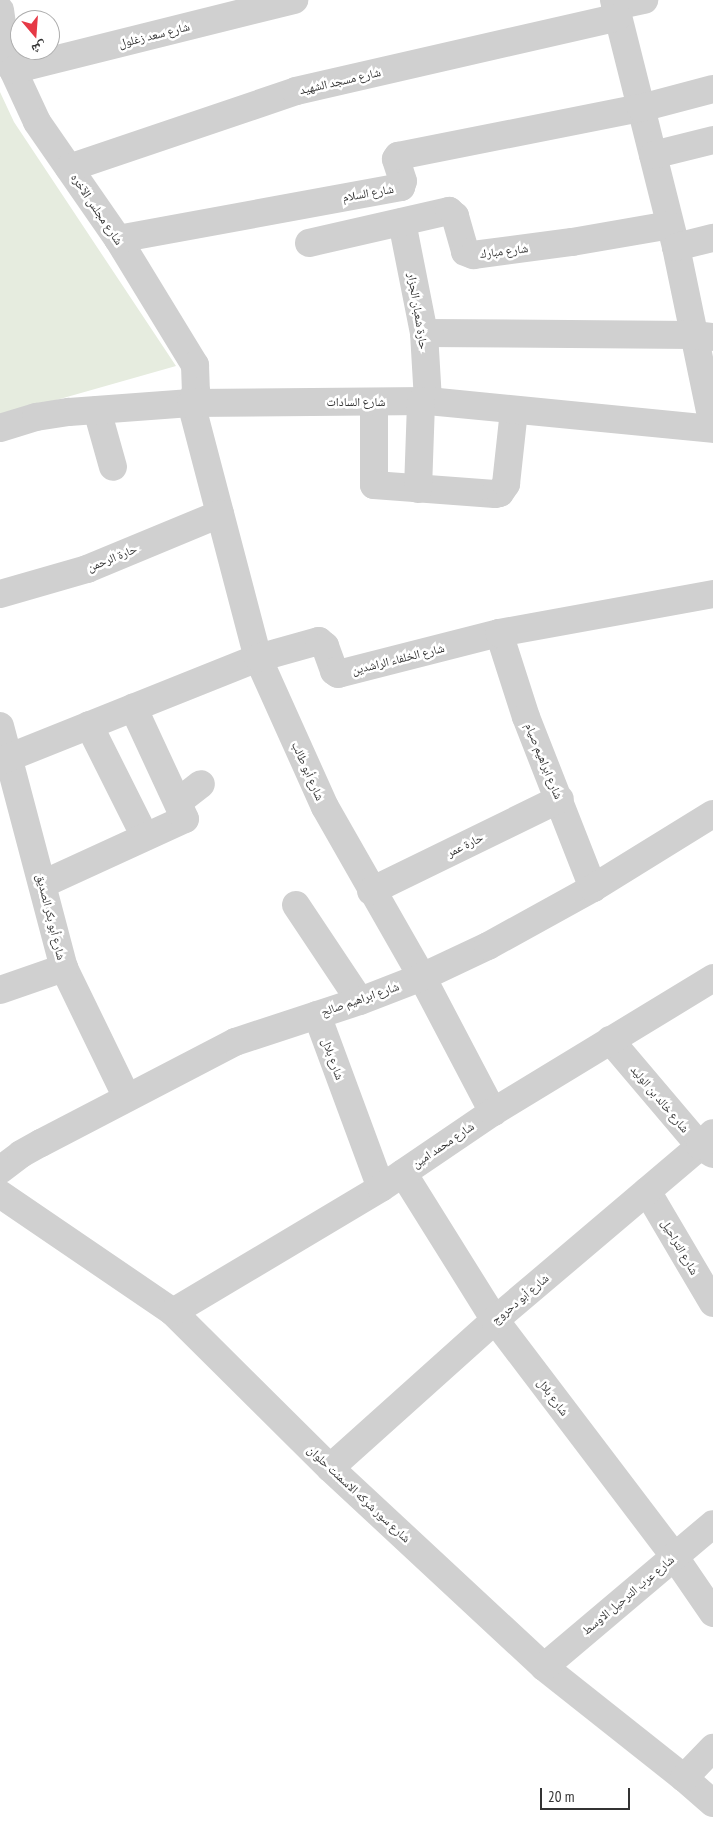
<!DOCTYPE html>
<html>
<head>
<meta charset="utf-8">
<style>
  body { margin:0 }
  #map { position:relative; width:713px; height:1821px; overflow:hidden; background:#fff; font-family:"PT Sans Narrow","Noto Naskh Arabic",sans-serif }
  div>[style] { position:absolute }
  [style*='--x'] { left:calc(var(--x)*1px); top:calc(var(--y)*1px); width:calc(var(--w)*1px); rotate:calc(var(--a)*1deg) }
  .green>* { inset:0; background:#e6ecdf }
  .minor>* { height:28px; margin:-14px; padding:0 14px; transform-origin:14px; border-radius:14px; background:#d0d0d0 }
  span { translate:-50% -50%; white-space:nowrap; text-align:center; line-height:1.15; -webkit-text-stroke:5px #fff; paint-order:stroke }
  .street-label { font-size:12px; color:#333 }
  .north { position:absolute; left:10px; top:10px; width:50px; height:50px; box-sizing:border-box; background:#fff; border:1px solid #adadad; border-radius:50%; rotate:162deg; font-size:14px; font-weight:700; line-height:20px; text-align:center; color:#333 }
  .north::after { content:''; display:block; margin:auto; width:18px; height:22px; background:#e63946; clip-path:polygon(50% 0,100% 100%,50% 72%,0 100%) }
  .scale { position:absolute; left:540px; top:1788px; width:90px; height:22px; box-sizing:border-box; border:2px solid #333; border-top:0; padding-left:6px; font-size:15px; line-height:18px; white-space:nowrap; color:#333; -webkit-text-stroke:4px #fff; paint-order:stroke }
</style>
</head>
<body>
<div id="map">
  <div class="green">
    <div style="clip-path:polygon(0 92px,14px 122px,176px 366px,0 416px)"></div>
  </div>
  <div class="minor">
    <div style="--x:614;--y:0;--w:255;--a:75.9"></div>
    <div style="--x:676;--y:247;--w:183;--a:78.3"></div>
    <div style="--x:615;--y:6;--w:30;--a:-12"></div>
    <div style="--x:0;--y:10;--w:29;--a:82"></div>
    <div style="--x:4;--y:39;--w:32;--a:74"></div>
    <div style="--x:13;--y:70;--w:57;--a:65.2"></div>
    <div style="--x:37;--y:122;--w:142;--a:55.3"></div>
    <div style="--x:118;--y:239;--w:148;--a:58.6"></div>
    <div style="--x:195;--y:365;--w:26;--a:88"></div>
    <div style="--x:196;--y:391;--w:13;--a:113"></div>
    <div style="--x:191;--y:403;--w:264;--a:75.3"></div>
    <div style="--x:258;--y:658;--w:163;--a:65.8"></div>
    <div style="--x:325;--y:807;--w:196;--a:60.3"></div>
    <div style="--x:422;--y:977;--w:153;--a:62.3"></div>
    <div style="--x:13;--y:70;--w:290;--a:-14"></div>
    <div style="--x:653;--y:155;--w:62;--a:-14"></div>
    <div style="--x:69;--y:168;--w:240;--a:-18.7"></div>
    <div style="--x:296;--y:91;--w:330;--a:-12.9"></div>
    <div style="--x:402;--y:222;--w:113;--a:78.8"></div>
    <div style="--x:424;--y:333;--w:68;--a:86.6"></div>
    <div style="--x:118;--y:239;--w:288;--a:-10.4"></div>
    <div style="--x:401;--y:187;--w:6;--a:-72"></div>
    <div style="--x:403;--y:181;--w:23;--a:-108"></div>
    <div style="--x:396;--y:159;--w:4;--a:-56"></div>
    <div style="--x:398;--y:156;--w:248;--a:-11.2"></div>
    <div style="--x:641;--y:108;--w:74;--a:-14.8"></div>
    <div style="--x:309;--y:243;--w:144;--a:-12.9"></div>
    <div style="--x:449;--y:211;--w:8;--a:40"></div>
    <div style="--x:455;--y:216;--w:37;--a:74"></div>
    <div style="--x:465;--y:252;--w:9;--a:21"></div>
    <div style="--x:473;--y:255;--w:100;--a:-7.5"></div>
    <div style="--x:572;--y:242;--w:99;--a:-9.8"></div>
    <div style="--x:676;--y:247;--w:38;--a:-14"></div>
    <div style="--x:424;--y:333;--w:270;--a:0.4"></div>
    <div style="--x:694;--y:335;--w:18;--a:6"></div>
    <div style="--x:374;--y:402;--w:83;--a:90"></div>
    <div style="--x:374;--y:485;--w:121;--a:4.3"></div>
    <div style="--x:495;--y:494;--w:5;--a:-11"></div>
    <div style="--x:500;--y:493;--w:11;--a:-56"></div>
    <div style="--x:506;--y:484;--w:74;--a:-83.8"></div>
    <div style="--x:97;--y:410;--w:59;--a:74.3"></div>
    <div style="--x:0;--y:428;--w:38;--a:-17"></div>
    <div style="--x:36;--y:417;--w:33;--a:-9"></div>
    <div style="--x:69;--y:412;--w:122;--a:-4.2"></div>
    <div style="--x:191;--y:403;--w:237;--a:-0.5"></div>
    <div style="--x:428;--y:401;--w:286;--a:5.6"></div>
    <div style="--x:418;--y:489;--w:88;--a:-88"></div>
    <div style="--x:0;--y:594;--w:91;--a:-16"></div>
    <div style="--x:87;--y:569;--w:144;--a:-22.5"></div>
    <div style="--x:499;--y:633;--w:88;--a:72.2"></div>
    <div style="--x:526;--y:717;--w:184;--a:68.6"></div>
    <div style="--x:89;--y:725;--w:125;--a:63.4"></div>
    <div style="--x:0;--y:726;--w:250;--a:75.2"></div>
    <div style="--x:64;--y:968;--w:144;--a:64.1"></div>
    <div style="--x:0;--y:761;--w:278;--a:-21.8"></div>
    <div style="--x:258;--y:658;--w:63;--a:-15.6"></div>
    <div style="--x:319;--y:641;--w:8;--a:40"></div>
    <div style="--x:325;--y:646;--w:27;--a:70"></div>
    <div style="--x:334;--y:671;--w:5;--a:37"></div>
    <div style="--x:338;--y:674;--w:166;--a:-14.3"></div>
    <div style="--x:499;--y:633;--w:218;--a:-10.3"></div>
    <div style="--x:178;--y:802;--w:29;--a:-38"></div>
    <div style="--x:43;--y:884;--w:156;--a:-24.6"></div>
    <div style="--x:185;--y:819;--w:123;--a:-114.9"></div>
    <div style="--x:371;--y:891;--w:210;--a:-26"></div>
    <div style="--x:296;--y:905;--w:115;--a:56.3"></div>
    <div style="--x:0;--y:990;--w:68;--a:-19"></div>
    <div style="--x:317;--y:1015;--w:184;--a:69.7"></div>
    <div style="--x:610;--y:1040;--w:139;--a:49.7"></div>
    <div style="--x:700;--y:1146;--w:15;--a:32"></div>
    <div style="--x:0;--y:1170;--w:26;--a:-37"></div>
    <div style="--x:21;--y:1154;--w:23;--a:-29"></div>
    <div style="--x:41;--y:1143;--w:219;--a:-27.5"></div>
    <div style="--x:235;--y:1042;--w:132;--a:-18.2"></div>
    <div style="--x:360;--y:1001;--w:66;--a:-21.2"></div>
    <div style="--x:422;--y:977;--w:73;--a:-25.2"></div>
    <div style="--x:488;--y:946;--w:120;--a:-28.9"></div>
    <div style="--x:593;--y:888;--w:141;--a:-31.7"></div>
    <div style="--x:403;--y:1173;--w:173;--a:58"></div>
    <div style="--x:495;--y:1320;--w:296;--a:52.8"></div>
    <div style="--x:674;--y:1556;--w:69;--a:55.6"></div>
    <div style="--x:647;--y:1191;--w:130;--a:59.5"></div>
    <div style="--x:0;--y:1194;--w:209;--a:34.3"></div>
    <div style="--x:173;--y:1312;--w:221;--a:44.8"></div>
    <div style="--x:330;--y:1468;--w:292;--a:42.9"></div>
    <div style="--x:544;--y:1667;--w:179;--a:38.4"></div>
    <div style="--x:684;--y:1778;--w:38;--a:41"></div>
    <div style="--x:173;--y:1312;--w:242;--a:-30.8"></div>
    <div style="--x:381;--y:1188;--w:135;--a:-34.2"></div>
    <div style="--x:493;--y:1112;--w:258;--a:-31.3"></div>
    <div style="--x:330;--y:1468;--w:222;--a:-41.9"></div>
    <div style="--x:495;--y:1320;--w:269;--a:-40.3"></div>
    <div style="--x:700;--y:1146;--w:18;--a:-45"></div>
    <div style="--x:544;--y:1667;--w:221;--a:-40.2"></div>
    <div style="--x:684;--y:1778;--w:42;--a:-46"></div>
  </div>
  <div class="street-label">
    <span style="left:154px;top:35px;rotate:-14deg">شارع سعد زغلول</span>
    <span style="left:340px;top:81px;rotate:-13deg">شارع مسجد الشهيد</span>
    <span style="left:368px;top:193px;rotate:-10deg">شارع السلام</span>
    <span style="left:97px;top:209px;rotate:56deg">شارع مجلس الآخره</span>
    <span style="left:504px;top:251px;rotate:-7deg">شارع مبارك</span>
    <span style="left:418px;top:311px;rotate:81deg">حارة شعبان الجزار</span>
    <span style="left:356px;top:402px">شارع السادات</span>
    <span style="left:112px;top:558px;rotate:-22deg">حارة الرحمن</span>
    <span style="left:398px;top:659px;rotate:-14deg">شارع الخلفاء الراشدين</span>
    <span style="left:544px;top:761px;rotate:68deg">شارع ابراهيم صيام</span>
    <span style="left:308px;top:771px;rotate:66deg">شارع أبو طالب</span>
    <span style="left:465px;top:845px;rotate:-26deg">حارة عمر</span>
    <span style="left:51px;top:917px;rotate:76deg">شارع أبو بكر الصديق</span>
    <span style="left:360px;top:999px;rotate:-19deg">شارع ابراهيم صالح</span>
    <span style="left:333px;top:1059px;rotate:70deg">شارع بلال</span>
    <span style="left:660px;top:1099px;rotate:50deg">شارع خالد بن الوليد</span>
    <span style="left:443px;top:1145px;rotate:-34deg">شارع محمد امين</span>
    <span style="left:680px;top:1247px;rotate:60deg">شارع التراحيل</span>
    <span style="left:520px;top:1299px;rotate:-40deg">شارع أبو دحروج</span>
    <span style="left:553px;top:1397px;rotate:53deg">شارع بلال</span>
    <span style="left:359px;top:1494px;rotate:43deg">شارع سور شركه الاسمنت حلوان</span>
    <span style="left:628px;top:1595px;rotate:-40deg">شارع عرب الترحيل الاوسط</span>
  </div>
  <div class="north">ش</div>
  <div class="scale">20 m</div>
</div>
</body>
</html>
